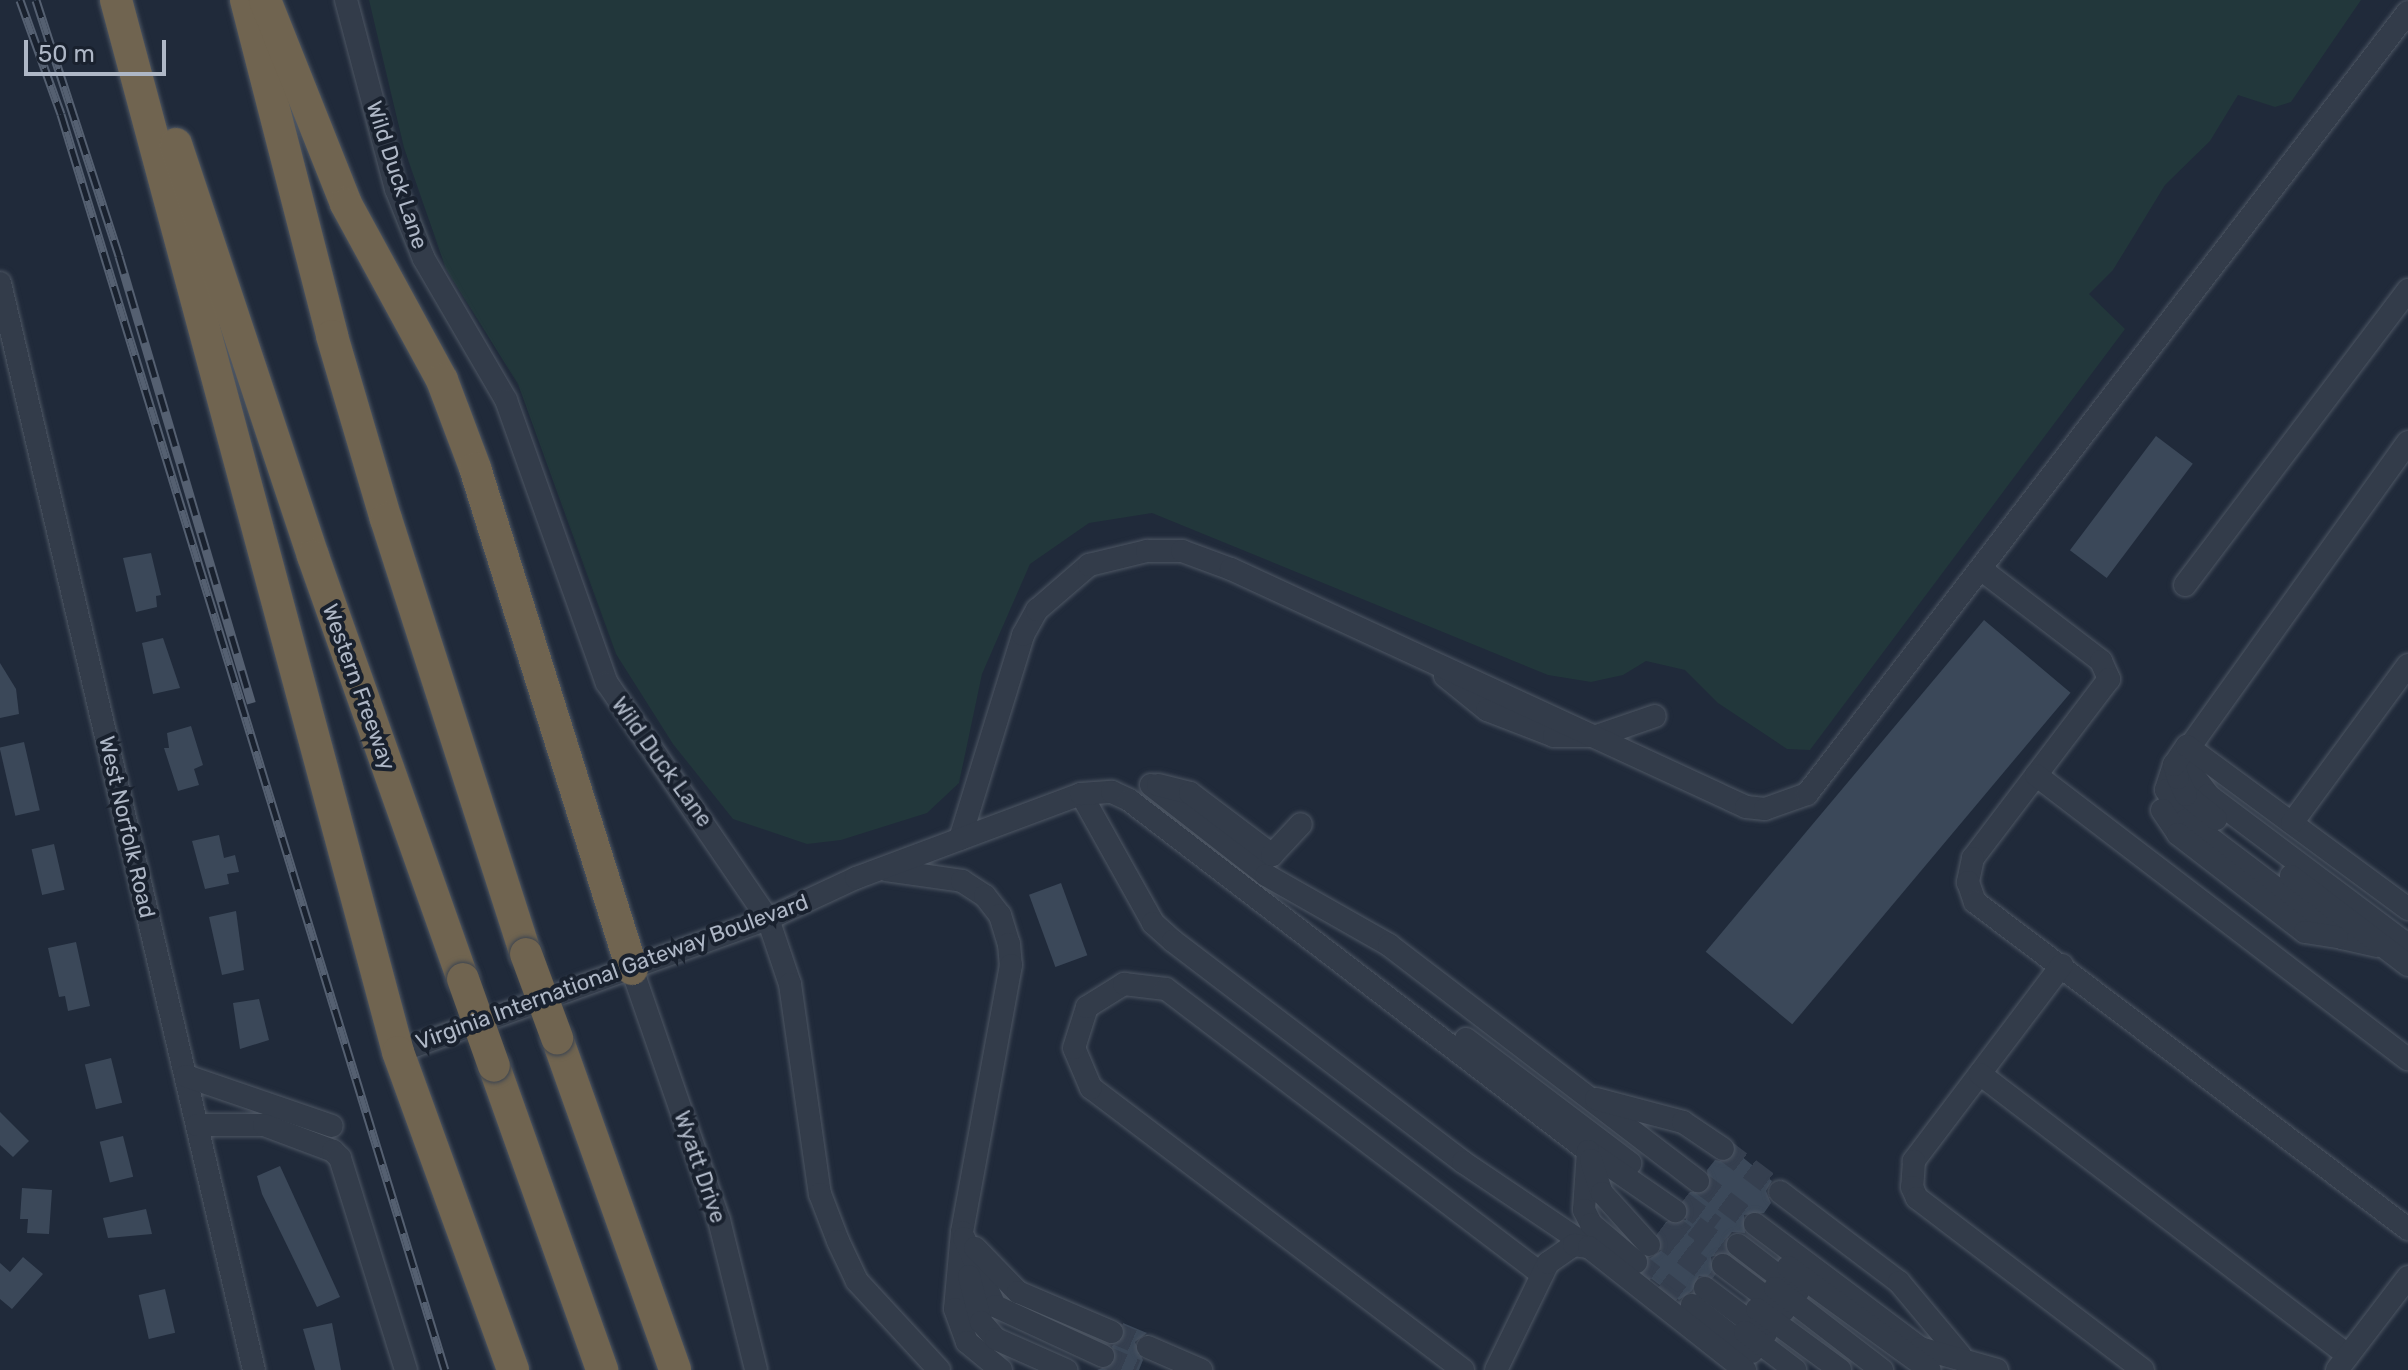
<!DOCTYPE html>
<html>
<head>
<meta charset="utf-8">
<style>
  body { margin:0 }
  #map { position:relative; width:2408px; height:1370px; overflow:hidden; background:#202a3a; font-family:Rubik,sans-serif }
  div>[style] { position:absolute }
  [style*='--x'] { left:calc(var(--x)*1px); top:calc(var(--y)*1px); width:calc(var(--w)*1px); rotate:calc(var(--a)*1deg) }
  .green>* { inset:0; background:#22373b }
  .building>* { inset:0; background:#3b4859; transform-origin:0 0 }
  .minor-tunnel>* { height:22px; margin-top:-11px; transform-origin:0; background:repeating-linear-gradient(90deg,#353f4f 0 22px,transparent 0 33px) }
  .roads { filter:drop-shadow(0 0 2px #4e5764) drop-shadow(0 0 2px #4e5764) }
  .minor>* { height:22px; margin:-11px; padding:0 11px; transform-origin:11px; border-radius:11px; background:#333c4a }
  .highway>* { height:32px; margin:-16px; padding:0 16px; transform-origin:16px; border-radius:16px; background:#706450 }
  .rail>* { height:9px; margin-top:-4.5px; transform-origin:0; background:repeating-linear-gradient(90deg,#19212e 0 18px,#556071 0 36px); box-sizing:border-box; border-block:2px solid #556071 }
  .bridges { filter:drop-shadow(0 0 2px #3b4451) drop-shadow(0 0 2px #3b4451) }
  .highway-bridge>* { height:32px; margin:-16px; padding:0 16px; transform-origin:16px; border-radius:16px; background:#706450 }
  span { translate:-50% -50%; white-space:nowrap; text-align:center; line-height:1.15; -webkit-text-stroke:8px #19212e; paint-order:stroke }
  .street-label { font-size:22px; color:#aeb7c6 }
  .scale { position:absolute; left:24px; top:40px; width:142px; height:36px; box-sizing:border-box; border:4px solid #aeb7c6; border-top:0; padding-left:10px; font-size:24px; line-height:28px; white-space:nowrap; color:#aeb7c6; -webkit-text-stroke:6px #19212e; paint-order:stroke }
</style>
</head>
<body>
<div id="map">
  <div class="green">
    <div style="clip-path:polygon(369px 0,2361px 0,2291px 102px,2275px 107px,2238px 95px,2210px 141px,2165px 185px,2113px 270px,2089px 294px,2125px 329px,1810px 750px,1787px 749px,1718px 703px,1685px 670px,1646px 661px,1623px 675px,1591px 682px,1548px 675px,1152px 513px,1089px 523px,1030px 564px,982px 674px,959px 783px,927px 813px,841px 840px,807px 844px,733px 819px,673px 744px,616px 654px,518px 384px,446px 269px,404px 148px)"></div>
  </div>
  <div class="building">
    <div style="left:2156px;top:436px;width:46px;height:143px;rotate:37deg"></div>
    <div style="clip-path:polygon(151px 553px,161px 595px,156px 596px,157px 607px,136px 612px,123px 558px)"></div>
    <div style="left:1984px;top:620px;width:113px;height:433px;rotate:40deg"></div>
    <div style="clip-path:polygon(163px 638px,180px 688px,153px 694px,142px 643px)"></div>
    <div style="clip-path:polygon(0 663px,16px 689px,19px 714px,0 718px)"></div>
    <div style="clip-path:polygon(191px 726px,203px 765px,194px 769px,199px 785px,178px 791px,164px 748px,169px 748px,167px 733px)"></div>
    <div style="left:24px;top:742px;width:70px;height:25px;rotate:77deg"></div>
    <div style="clip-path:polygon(219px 835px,224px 858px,235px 855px,239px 872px,227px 874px,229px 884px,205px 889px,192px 841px)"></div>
    <div style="left:54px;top:844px;width:47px;height:23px;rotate:77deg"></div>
    <div style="left:1061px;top:883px;width:77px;height:34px;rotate:70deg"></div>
    <div style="clip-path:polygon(236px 911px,244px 970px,222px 975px,209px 917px)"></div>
    <div style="clip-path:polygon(76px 942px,90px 1006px,68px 1011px,65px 996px,59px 997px,48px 948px)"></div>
    <div style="clip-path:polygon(259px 999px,269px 1040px,240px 1049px,233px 1003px)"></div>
    <div style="left:111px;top:1058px;width:46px;height:27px;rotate:76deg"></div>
    <div style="clip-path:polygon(0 1112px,29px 1141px,13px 1157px,0 1145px)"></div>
    <div style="left:123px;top:1136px;width:42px;height:24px;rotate:76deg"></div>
    <div style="clip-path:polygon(1736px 1152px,1772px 1181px,1766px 1191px,1771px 1203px,1764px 1213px,1744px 1215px,1745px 1233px,1732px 1232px,1724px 1242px,1726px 1251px,1711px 1257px,1714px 1277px,1699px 1276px,1692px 1291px,1679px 1300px,1644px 1273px,1649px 1259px,1662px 1250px,1658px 1234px,1666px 1222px,1686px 1220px,1684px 1200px,1690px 1192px,1709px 1190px,1707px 1170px,1715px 1160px,1728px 1162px)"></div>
    <div style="clip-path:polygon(280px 1166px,340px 1297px,317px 1307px,262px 1194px,257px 1176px)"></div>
    <div style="clip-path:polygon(22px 1188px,52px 1190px,49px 1234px,27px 1233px,28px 1219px,20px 1219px)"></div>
    <div style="clip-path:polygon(146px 1209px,152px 1234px,108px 1238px,103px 1218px)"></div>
    <div style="clip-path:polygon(23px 1257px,43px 1274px,12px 1309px,0 1299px,0 1263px,10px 1272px)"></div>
    <div style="left:165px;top:1289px;width:45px;height:27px;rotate:77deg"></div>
    <div style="clip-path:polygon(332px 1323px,341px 1370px,315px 1370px,303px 1329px)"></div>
    <div style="clip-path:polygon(1123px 1323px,1147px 1333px,1135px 1342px,1143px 1360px,1139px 1370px,1097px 1370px,1115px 1363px,1112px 1346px,1124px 1338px)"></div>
  </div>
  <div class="minor-tunnel">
    <div style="--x:1723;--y:1149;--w:71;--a:37"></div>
    <div style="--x:1698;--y:1181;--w:71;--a:37"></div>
    <div style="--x:1682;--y:1202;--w:41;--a:37.1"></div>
    <div style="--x:1667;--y:1222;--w:46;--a:37.9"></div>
    <div style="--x:1694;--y:1226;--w:46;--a:37.1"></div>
    <div style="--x:1657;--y:1234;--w:71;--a:37"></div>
    <div style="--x:1636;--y:1262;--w:71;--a:37.5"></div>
    <div style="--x:1112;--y:1332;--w:39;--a:23"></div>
    <div style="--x:1103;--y:1356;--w:36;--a:23"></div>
  </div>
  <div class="roads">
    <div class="minor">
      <div style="--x:346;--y:0;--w:196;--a:75.2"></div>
      <div style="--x:396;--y:189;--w:75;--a:68.2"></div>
      <div style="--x:424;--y:259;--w:163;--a:59.8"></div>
      <div style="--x:506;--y:400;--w:300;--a:70.4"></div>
      <div style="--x:607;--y:683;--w:286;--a:55.7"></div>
      <div style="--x:768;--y:919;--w:69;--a:71.3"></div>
      <div style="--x:790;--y:984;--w:212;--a:81.9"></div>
      <div style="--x:820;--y:1194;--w:50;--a:69"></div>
      <div style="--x:838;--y:1241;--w:44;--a:64.6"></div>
      <div style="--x:857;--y:1281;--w:121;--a:47.3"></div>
      <div style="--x:0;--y:283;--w:1116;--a:76.85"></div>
      <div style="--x:2408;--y:442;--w:384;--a:125.6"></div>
      <div style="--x:2185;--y:754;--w:14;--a:78"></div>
      <div style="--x:2188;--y:768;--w:34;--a:53"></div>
      <div style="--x:2208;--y:795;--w:250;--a:36.9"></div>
      <div style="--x:1982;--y:570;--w:150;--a:37.4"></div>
      <div style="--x:2101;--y:661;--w:20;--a:66"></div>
      <div style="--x:2109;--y:679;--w:225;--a:127.2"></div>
      <div style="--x:1973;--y:858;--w:25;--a:102"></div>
      <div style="--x:1968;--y:882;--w:21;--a:71"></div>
      <div style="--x:1975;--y:902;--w:543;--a:37.06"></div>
      <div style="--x:2185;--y:585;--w:370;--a:-52.9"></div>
      <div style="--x:1445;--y:676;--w:54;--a:39"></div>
      <div style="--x:1487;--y:710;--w:72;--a:21.2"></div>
      <div style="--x:1554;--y:736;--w:43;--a:0"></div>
      <div style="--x:1597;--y:736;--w:61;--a:-19"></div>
      <div style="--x:2174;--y:765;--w:26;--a:108"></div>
      <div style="--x:2166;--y:790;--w:36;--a:56"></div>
      <div style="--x:2186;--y:820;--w:196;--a:37.1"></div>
      <div style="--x:2342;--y:938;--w:35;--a:13"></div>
      <div style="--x:2036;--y:775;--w:468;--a:37.4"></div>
      <div style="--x:1151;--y:785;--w:146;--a:38"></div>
      <div style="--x:1266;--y:875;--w:142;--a:29.6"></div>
      <div style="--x:1389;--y:945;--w:389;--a:37.4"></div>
      <div style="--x:1158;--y:785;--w:33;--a:14"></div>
      <div style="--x:1190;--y:793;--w:103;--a:37.1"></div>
      <div style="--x:1272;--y:855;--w:42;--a:-46.9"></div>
      <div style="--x:1081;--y:794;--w:148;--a:60.8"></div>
      <div style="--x:1153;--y:923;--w:27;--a:42"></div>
      <div style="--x:1173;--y:941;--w:365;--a:37.3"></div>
      <div style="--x:1463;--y:1162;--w:152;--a:34"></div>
      <div style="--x:2162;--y:810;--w:29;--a:56"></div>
      <div style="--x:2178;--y:834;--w:160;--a:37.7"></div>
      <div style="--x:2305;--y:932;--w:32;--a:9"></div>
      <div style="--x:2216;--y:819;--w:38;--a:-141"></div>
      <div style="--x:2186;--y:795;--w:19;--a:-115"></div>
      <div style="--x:2178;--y:778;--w:14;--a:-107"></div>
      <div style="--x:2174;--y:765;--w:23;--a:-56"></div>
      <div style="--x:2187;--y:746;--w:275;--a:36.4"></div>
      <div style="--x:2292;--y:823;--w:196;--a:-53.7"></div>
      <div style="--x:960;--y:839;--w:214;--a:-72.8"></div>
      <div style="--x:1023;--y:635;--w:29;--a:-61"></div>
      <div style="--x:1037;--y:610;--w:69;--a:-40.9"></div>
      <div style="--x:1089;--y:565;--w:60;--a:-13.6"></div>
      <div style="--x:1147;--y:551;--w:35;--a:0"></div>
      <div style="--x:1182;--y:551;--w:52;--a:20.2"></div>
      <div style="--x:1231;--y:569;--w:567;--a:24.8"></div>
      <div style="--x:1746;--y:807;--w:19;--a:6"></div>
      <div style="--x:1765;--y:809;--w:45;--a:-19.7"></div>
      <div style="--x:1807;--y:794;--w:986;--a:-52.46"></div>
      <div style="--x:886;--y:870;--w:77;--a:8.2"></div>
      <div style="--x:962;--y:881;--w:27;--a:33"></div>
      <div style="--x:985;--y:896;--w:24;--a:52"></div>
      <div style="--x:1000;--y:915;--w:30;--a:73"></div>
      <div style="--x:1009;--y:944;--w:21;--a:85"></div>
      <div style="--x:1011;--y:965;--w:271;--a:100.4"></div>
      <div style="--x:962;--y:1232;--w:77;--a:95.2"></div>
      <div style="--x:955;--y:1309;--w:35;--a:70"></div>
      <div style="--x:967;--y:1342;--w:44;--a:39.5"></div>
      <div style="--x:2291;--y:876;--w:147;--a:37.3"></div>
      <div style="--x:2062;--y:965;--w:246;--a:127.1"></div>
      <div style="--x:1914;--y:1161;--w:26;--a:94"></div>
      <div style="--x:1912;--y:1187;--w:12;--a:66"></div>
      <div style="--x:1917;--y:1198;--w:284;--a:37.3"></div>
      <div style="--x:632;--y:969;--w:266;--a:70.9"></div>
      <div style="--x:719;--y:1220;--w:154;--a:76.1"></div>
      <div style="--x:1466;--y:1039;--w:206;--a:37.1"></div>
      <div style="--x:398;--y:1052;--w:393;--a:-19.8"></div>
      <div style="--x:768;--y:919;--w:97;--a:-25"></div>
      <div style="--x:856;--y:878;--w:240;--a:-20.5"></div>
      <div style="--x:1081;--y:794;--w:31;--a:-4"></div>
      <div style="--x:1112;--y:792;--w:19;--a:25"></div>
      <div style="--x:1129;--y:800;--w:578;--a:37.41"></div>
      <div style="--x:1588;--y:1151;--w:106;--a:34.6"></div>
      <div style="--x:1980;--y:1074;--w:463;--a:37.4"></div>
      <div style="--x:186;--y:1076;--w:154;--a:18.9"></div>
      <div style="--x:1596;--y:1099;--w:90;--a:14.8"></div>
      <div style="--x:1683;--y:1122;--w:48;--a:34"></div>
      <div style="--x:197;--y:1125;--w:67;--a:0"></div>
      <div style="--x:264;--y:1125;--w:74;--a:20.6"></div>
      <div style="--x:333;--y:1151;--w:10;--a:45"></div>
      <div style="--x:340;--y:1158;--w:222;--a:72.7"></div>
      <div style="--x:1588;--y:1151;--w:59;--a:93.9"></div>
      <div style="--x:1584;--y:1210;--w:16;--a:63"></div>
      <div style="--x:1591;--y:1224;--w:59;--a:40.2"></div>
      <div style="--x:1591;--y:1160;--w:35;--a:72"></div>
      <div style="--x:1602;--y:1193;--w:70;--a:47.9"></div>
      <div style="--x:1780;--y:1192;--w:149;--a:37.1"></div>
      <div style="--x:1899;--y:1282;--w:95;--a:50.1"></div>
      <div style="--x:1755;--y:1224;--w:206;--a:36.9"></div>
      <div style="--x:1920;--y:1348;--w:80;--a:15.9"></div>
      <div style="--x:964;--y:1238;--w:75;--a:65.5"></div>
      <div style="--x:995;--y:1306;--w:119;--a:24.8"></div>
      <div style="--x:1738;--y:1245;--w:76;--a:37.5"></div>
      <div style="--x:975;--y:1248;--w:62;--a:45.7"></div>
      <div style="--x:1018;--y:1292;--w:102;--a:23.1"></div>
      <div style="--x:1723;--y:1265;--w:76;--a:37"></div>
      <div style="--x:1788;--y:1267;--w:175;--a:36"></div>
      <div style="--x:969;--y:1276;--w:48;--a:75.4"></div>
      <div style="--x:981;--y:1322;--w:23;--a:49"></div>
      <div style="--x:996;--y:1339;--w:77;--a:23.9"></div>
      <div style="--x:1705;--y:1288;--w:76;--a:37"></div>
      <div style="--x:1775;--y:1288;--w:135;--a:37.5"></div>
      <div style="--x:1692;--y:1305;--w:76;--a:38.1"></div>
      <div style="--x:1757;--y:1309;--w:103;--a:36.3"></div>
      <div style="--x:1745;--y:1332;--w:63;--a:37.2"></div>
      <div style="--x:1148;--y:1347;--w:58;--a:23.5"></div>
      <div style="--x:1463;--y:1370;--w:467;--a:-142.8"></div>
      <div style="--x:1091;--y:1088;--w:43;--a:-113"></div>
      <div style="--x:1074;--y:1048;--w:43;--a:-72.4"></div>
      <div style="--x:1087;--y:1007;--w:44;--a:-31.9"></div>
      <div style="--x:1124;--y:984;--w:42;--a:6.8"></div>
      <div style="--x:1166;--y:989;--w:472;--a:37.2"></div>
      <div style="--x:1496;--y:1370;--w:119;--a:-64.1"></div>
      <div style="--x:1548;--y:1263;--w:32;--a:-35"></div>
      <div style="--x:1574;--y:1245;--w:15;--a:8"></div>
      <div style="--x:1589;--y:1247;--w:199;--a:38.3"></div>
      <div style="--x:2337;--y:1370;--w:117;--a:-52.6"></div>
    </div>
    <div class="highway">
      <div style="--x:116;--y:0;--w:1089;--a:74.99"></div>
      <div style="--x:398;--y:1052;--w:338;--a:70.1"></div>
      <div style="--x:246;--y:0;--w:347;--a:75.6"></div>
      <div style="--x:332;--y:336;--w:191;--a:73.6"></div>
      <div style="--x:386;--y:519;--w:457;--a:72.2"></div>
      <div style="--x:265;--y:0;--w:219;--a:68.3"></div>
      <div style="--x:346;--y:204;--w:200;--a:61.4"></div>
      <div style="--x:442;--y:380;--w:94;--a:69.4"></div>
      <div style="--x:475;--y:468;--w:525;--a:72.6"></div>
      <div style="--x:176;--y:144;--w:434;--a:71.6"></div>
      <div style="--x:313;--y:556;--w:449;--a:70.5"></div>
      <div style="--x:557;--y:1038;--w:352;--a:70.4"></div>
      <div style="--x:494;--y:1066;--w:323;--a:70.4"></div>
    </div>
  </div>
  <div class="rail">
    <div style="--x:20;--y:0;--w:121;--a:70.2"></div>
    <div style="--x:61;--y:114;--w:1313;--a:73"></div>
    <div style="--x:36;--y:0;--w:269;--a:72"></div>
    <div style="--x:119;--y:256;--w:466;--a:73.5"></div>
  </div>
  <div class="bridges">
    <div class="highway-bridge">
      <div style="--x:526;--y:954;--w:90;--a:69.7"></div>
      <div style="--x:463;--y:979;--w:92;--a:70.4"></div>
    </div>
  </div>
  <div class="street-label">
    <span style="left:397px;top:175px;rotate:72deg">Wild Duck Lane</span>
    <span style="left:359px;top:687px;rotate:70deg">Western Freeway</span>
    <span style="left:662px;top:762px;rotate:54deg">Wild Duck Lane</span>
    <span style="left:127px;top:827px;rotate:77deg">West Norfolk Road</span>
    <span style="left:612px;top:972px;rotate:-20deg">Virginia International Gateway Boulevard</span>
    <span style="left:700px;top:1167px;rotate:71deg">Wyatt Drive</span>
  </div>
  <div class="scale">50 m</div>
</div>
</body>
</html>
